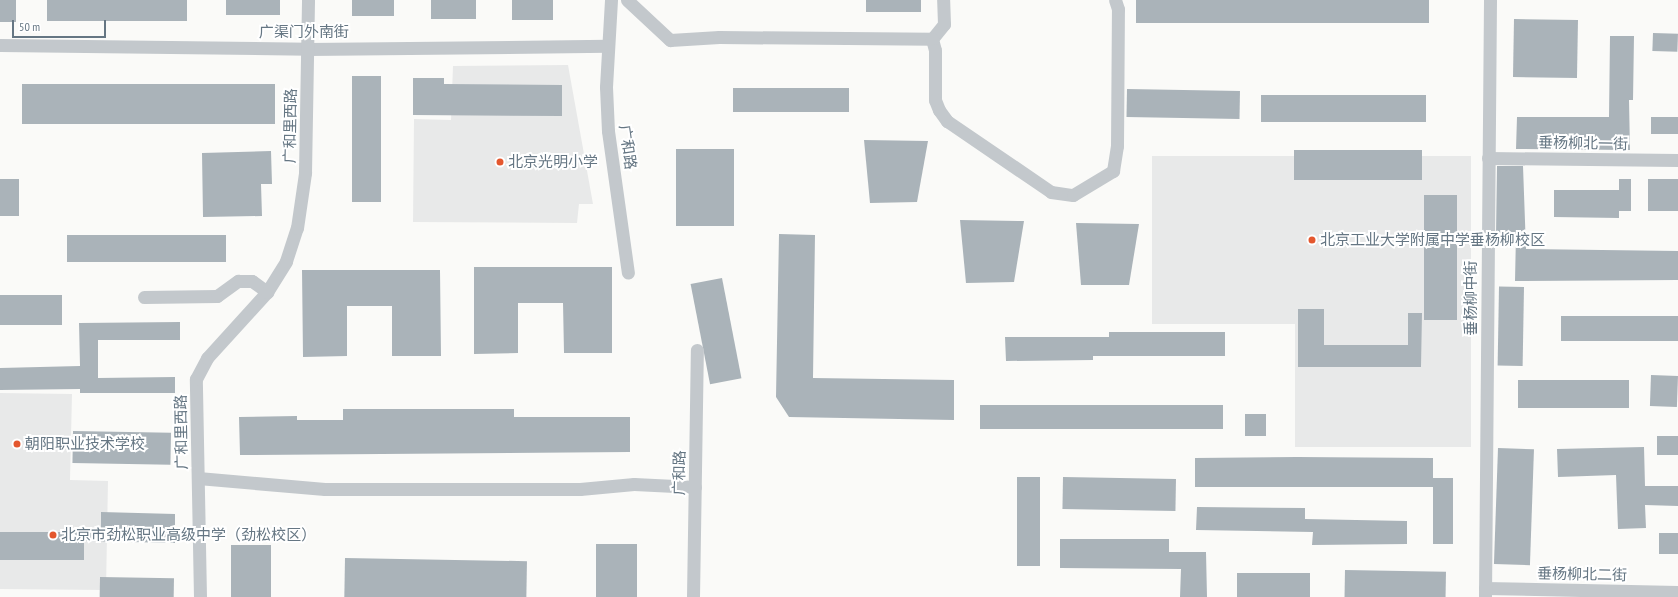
<!DOCTYPE html>
<html>
<head>
<meta charset="utf-8">
<style>
  body { margin:0 }
  #map { position:relative; width:1678px; height:597px; overflow:hidden; background:#fafaf8; font-family:"PT Sans Narrow","Noto Sans SC",sans-serif }
  div>[style] { position:absolute }
  [style*='--x'] { left:calc(var(--x)*1px); top:calc(var(--y)*1px); width:calc(var(--w)*1px); rotate:calc(var(--a)*1deg) }
  .built>* { inset:0; background:#e8e9e9 }
  .building>* { inset:0; background:#aab3b9; transform-origin:0 0 }
  .minor>* { height:13px; margin:-6.5px; padding:0 6.5px; transform-origin:6.5px; border-radius:6.5px; background:#c3c8cc }
  .dots>* { width:11px; height:11px; translate:-50% -50%; box-sizing:border-box; border:2px solid #fff; border-radius:50% }
  span { translate:-50% -50%; white-space:nowrap; text-align:center; line-height:1.15; -webkit-text-stroke:4px #fff; paint-order:stroke }
  .street-label { font-size:15px; color:#657683 }
  .poi-label { font-size:15px; color:#657683 }
  .left { translate:0 -50%; text-align:left }
  .scale { position:absolute; left:12px; top:20px; width:94px; height:18px; box-sizing:border-box; border:2px solid #657683; border-top:0; padding-left:5px; font-size:12px; line-height:14px; white-space:nowrap; color:#657683; -webkit-text-stroke:3px #fff; paint-order:stroke }
</style>
</head>
<body>
<div id="map">
  <div class="built">
    <div style="clip-path:polygon(568px 65px,593px 204px,579px 204px,577px 223px,413px 222px,414px 119px,451px 120px,453px 66px)"></div>
    <div style="clip-path:polygon(1152px 156px,1471px 156px,1471px 447px,1295px 447px,1295px 324px,1152px 324px)"></div>
    <div style="clip-path:polygon(0 393px,72px 394px,70px 480px,108px 481px,106px 590px,0 589px)"></div>
  </div>
  <div class="building">
    <div style="left:0;top:0;width:16px;height:22px"></div>
    <div style="left:47px;top:0;width:140px;height:21px"></div>
    <div style="left:226px;top:0;width:54px;height:15px"></div>
    <div style="left:352px;top:0;width:42px;height:16px"></div>
    <div style="left:431px;top:0;width:45px;height:19px"></div>
    <div style="left:512px;top:0;width:41px;height:20px"></div>
    <div style="left:866px;top:0;width:55px;height:12px"></div>
    <div style="left:1136px;top:0;width:293px;height:23px"></div>
    <div style="left:1514px;top:19px;width:64px;height:58px;rotate:1deg"></div>
    <div style="left:1653px;top:33px;width:25px;height:18px;rotate:2deg"></div>
    <div style="clip-path:polygon(1610px 36px,1634px 36px,1633px 100px,1629px 100px,1630px 150px,1516px 149px,1517px 117px,1609px 117px)"></div>
    <div style="left:352px;top:76px;width:29px;height:126px"></div>
    <div style="clip-path:polygon(413px 78px,444px 78px,444px 84px,562px 85px,562px 116px,413px 115px)"></div>
    <div style="left:22px;top:84px;width:253px;height:40px"></div>
    <div style="left:733px;top:88px;width:116px;height:24px"></div>
    <div style="left:1127px;top:89px;width:113px;height:28px;rotate:1deg"></div>
    <div style="left:1261px;top:95px;width:165px;height:27px"></div>
    <div style="left:1651px;top:117px;width:27px;height:17px"></div>
    <div style="clip-path:polygon(864px 140px,928px 141px,917px 202px,870px 203px)"></div>
    <div style="left:676px;top:149px;width:58px;height:77px"></div>
    <div style="left:1294px;top:150px;width:128px;height:30px"></div>
    <div style="clip-path:polygon(271px 151px,272px 184px,261px 184px,262px 216px,203px 217px,202px 153px)"></div>
    <div style="clip-path:polygon(1497px 166px,1523px 166px,1526px 249px,1678px 251px,1678px 280px,1515px 281px,1516px 234px,1496px 235px)"></div>
    <div style="left:0;top:179px;width:19px;height:37px"></div>
    <div style="clip-path:polygon(1619px 179px,1631px 179px,1631px 211px,1619px 211px,1619px 218px,1554px 217px,1554px 190px,1619px 190px)"></div>
    <div style="left:1648px;top:179px;width:30px;height:32px"></div>
    <div style="left:1424px;top:195px;width:33px;height:125px"></div>
    <div style="clip-path:polygon(960px 220px,1024px 221px,1014px 282px,966px 283px)"></div>
    <div style="clip-path:polygon(1076px 223px,1139px 224px,1129px 285px,1081px 285px)"></div>
    <div style="clip-path:polygon(779px 234px,815px 235px,813px 378px,954px 380px,954px 420px,789px 417px,776px 397px)"></div>
    <div style="left:67px;top:235px;width:159px;height:27px"></div>
    <div style="clip-path:polygon(474px 267px,612px 267px,612px 353px,564px 353px,563px 303px,518px 303px,518px 353px,474px 354px)"></div>
    <div style="clip-path:polygon(302px 270px,440px 270px,441px 356px,392px 356px,392px 306px,347px 306px,347px 356px,303px 357px)"></div>
    <div style="left:722px;top:278px;width:102px;height:32px;rotate:79deg"></div>
    <div style="left:1524px;top:287px;width:79px;height:25px;rotate:91deg"></div>
    <div style="left:62px;top:295px;width:30px;height:62px;rotate:90deg"></div>
    <div style="clip-path:polygon(1298px 309px,1324px 309px,1324px 345px,1408px 345px,1408px 313px,1422px 313px,1421px 367px,1298px 367px)"></div>
    <div style="left:1561px;top:316px;width:117px;height:25px"></div>
    <div style="clip-path:polygon(180px 322px,180px 340px,98px 340px,98px 378px,175px 377px,175px 393px,80px 393px,80px 389px,0 390px,0 368px,80px 366px,79px 323px)"></div>
    <div style="clip-path:polygon(1109px 332px,1225px 332px,1225px 356px,1093px 356px,1093px 360px,1006px 361px,1005px 337px,1109px 337px)"></div>
    <div style="left:1651px;top:375px;width:27px;height:31px;rotate:2deg"></div>
    <div style="left:1518px;top:380px;width:111px;height:28px"></div>
    <div style="left:980px;top:405px;width:243px;height:24px"></div>
    <div style="clip-path:polygon(343px 409px,514px 409px,514px 417px,630px 417px,630px 452px,240px 455px,239px 417px,297px 416px,297px 420px,343px 420px)"></div>
    <div style="left:1245px;top:414px;width:21px;height:22px"></div>
    <div style="left:73px;top:431px;width:98px;height:32px;rotate:1deg"></div>
    <div style="left:1657px;top:436px;width:21px;height:19px"></div>
    <div style="clip-path:polygon(1644px 447px,1645px 486px,1678px 486px,1678px 506px,1645px 505px,1646px 528px,1618px 529px,1616px 475px,1558px 477px,1557px 449px)"></div>
    <div style="left:1498px;top:448px;width:36px;height:116px;rotate:2deg"></div>
    <div style="clip-path:polygon(1297px 457px,1433px 458px,1433px 478px,1453px 478px,1453px 544px,1433px 544px,1433px 487px,1195px 487px,1195px 458px)"></div>
    <div style="left:1017px;top:477px;width:23px;height:89px"></div>
    <div style="left:1063px;top:477px;width:113px;height:32px;rotate:1deg"></div>
    <div style="clip-path:polygon(1197px 507px,1305px 508px,1305px 519px,1407px 521px,1407px 544px,1312px 545px,1313px 532px,1196px 530px)"></div>
    <div style="clip-path:polygon(101px 512px,175px 514px,175px 543px,84px 541px,84px 560px,0 560px,0 532px,101px 532px)"></div>
    <div style="left:1659px;top:533px;width:19px;height:21px"></div>
    <div style="clip-path:polygon(1060px 539px,1169px 539px,1169px 552px,1206px 552px,1207px 597px,1180px 597px,1181px 569px,1060px 568px)"></div>
    <div style="left:596px;top:544px;width:41px;height:53px"></div>
    <div style="left:231px;top:545px;width:40px;height:52px"></div>
    <div style="left:345px;top:558px;width:182px;height:39px;rotate:1deg"></div>
    <div style="left:1345px;top:570px;width:101px;height:27px;rotate:1deg"></div>
    <div style="left:1310px;top:573px;width:24px;height:73px;rotate:90deg"></div>
    <div style="left:100px;top:577px;width:74px;height:20px;rotate:1deg"></div>
  </div>
  <div class="minor">
    <div style="--x:611;--y:0;--w:87;--a:93.3"></div>
    <div style="--x:606;--y:87;--w:44;--a:87.4"></div>
    <div style="--x:608;--y:131;--w:143;--a:82"></div>
    <div style="--x:627;--y:0;--w:59;--a:42.9"></div>
    <div style="--x:670;--y:40;--w:49;--a:-3.5"></div>
    <div style="--x:719;--y:37;--w:213;--a:0.5"></div>
    <div style="--x:932;--y:39;--w:19;--a:-51"></div>
    <div style="--x:944;--y:24;--w:24;--a:-92"></div>
    <div style="--x:932;--y:39;--w:11;--a:75"></div>
    <div style="--x:935;--y:50;--w:50;--a:90"></div>
    <div style="--x:935;--y:100;--w:11;--a:68"></div>
    <div style="--x:939;--y:110;--w:14;--a:54"></div>
    <div style="--x:947;--y:121;--w:126;--a:34.3"></div>
    <div style="--x:1051;--y:192;--w:22;--a:8"></div>
    <div style="--x:1073;--y:195;--w:47;--a:-31"></div>
    <div style="--x:1113;--y:171;--w:25;--a:-81"></div>
    <div style="--x:1117;--y:146;--w:137;--a:-89.6"></div>
    <div style="--x:1118;--y:9;--w:9;--a:-108"></div>
    <div style="--x:0;--y:45;--w:308;--a:0.7"></div>
    <div style="--x:308;--y:49;--w:300;--a:-0.6"></div>
    <div style="--x:1488;--y:158;--w:190;--a:0.6"></div>
    <div style="--x:144;--y:297;--w:73;--a:-0.8"></div>
    <div style="--x:217;--y:296;--w:26;--a:-36"></div>
    <div style="--x:238;--y:281;--w:14;--a:0"></div>
    <div style="--x:252;--y:281;--w:19;--a:36"></div>
    <div style="--x:198;--y:478;--w:127;--a:5"></div>
    <div style="--x:325;--y:489;--w:255;--a:0"></div>
    <div style="--x:580;--y:489;--w:54;--a:-5.3"></div>
    <div style="--x:634;--y:484;--w:61;--a:2.8"></div>
    <div style="--x:1485;--y:588;--w:193;--a:1.2"></div>
    <div style="--x:200;--y:597;--w:218;--a:-91.1"></div>
    <div style="--x:196;--y:379;--w:24;--a:-62"></div>
    <div style="--x:207;--y:358;--w:89;--a:-47.7"></div>
    <div style="--x:267;--y:292;--w:36;--a:-58"></div>
    <div style="--x:286;--y:261;--w:35;--a:-72"></div>
    <div style="--x:297;--y:228;--w:56;--a:-81.7"></div>
    <div style="--x:305;--y:173;--w:173;--a:-89"></div>
    <div style="--x:693;--y:597;--w:247;--a:-89.1"></div>
    <div style="--x:1485;--y:597;--w:597;--a:-89.52"></div>
  </div>
  <div class="dots">
    <div style="left:500px;top:162px;background:#e4572e"></div>
    <div style="left:1312px;top:240px;background:#e4572e"></div>
    <div style="left:17px;top:444px;background:#e4572e"></div>
    <div style="left:53px;top:535px;background:#e4572e"></div>
  </div>
  <div class="street-label">
    <span style="left:304px;top:32px">广渠门外南街</span>
    <span style="left:290px;top:126px;rotate:-89deg">广和里西路</span>
    <span style="left:1583px;top:143px;rotate:1deg">垂杨柳北一街</span>
    <span style="left:628px;top:147px;rotate:82deg">广和路</span>
    <span style="left:1471px;top:298px;rotate:-90deg">垂杨柳中街</span>
    <span style="left:181px;top:432px;rotate:-91deg">广和里西路</span>
    <span style="left:679px;top:473px;rotate:-89deg">广和路</span>
    <span style="left:1582px;top:574px;rotate:1deg">垂杨柳北二街</span>
  </div>
  <div class="poi-label">
    <span class="left" style="left:508px;top:162px">北京光明小学</span>
    <span class="left" style="left:1320px;top:240px">北京工业大学附属中学垂杨柳校区</span>
    <span class="left" style="left:25px;top:444px">朝阳职业技术学校</span>
    <span class="left" style="left:61px;top:535px">北京市劲松职业高级中学（劲松校区）</span>
  </div>
  <div class="scale">50 m</div>
</div>
</body>
</html>
